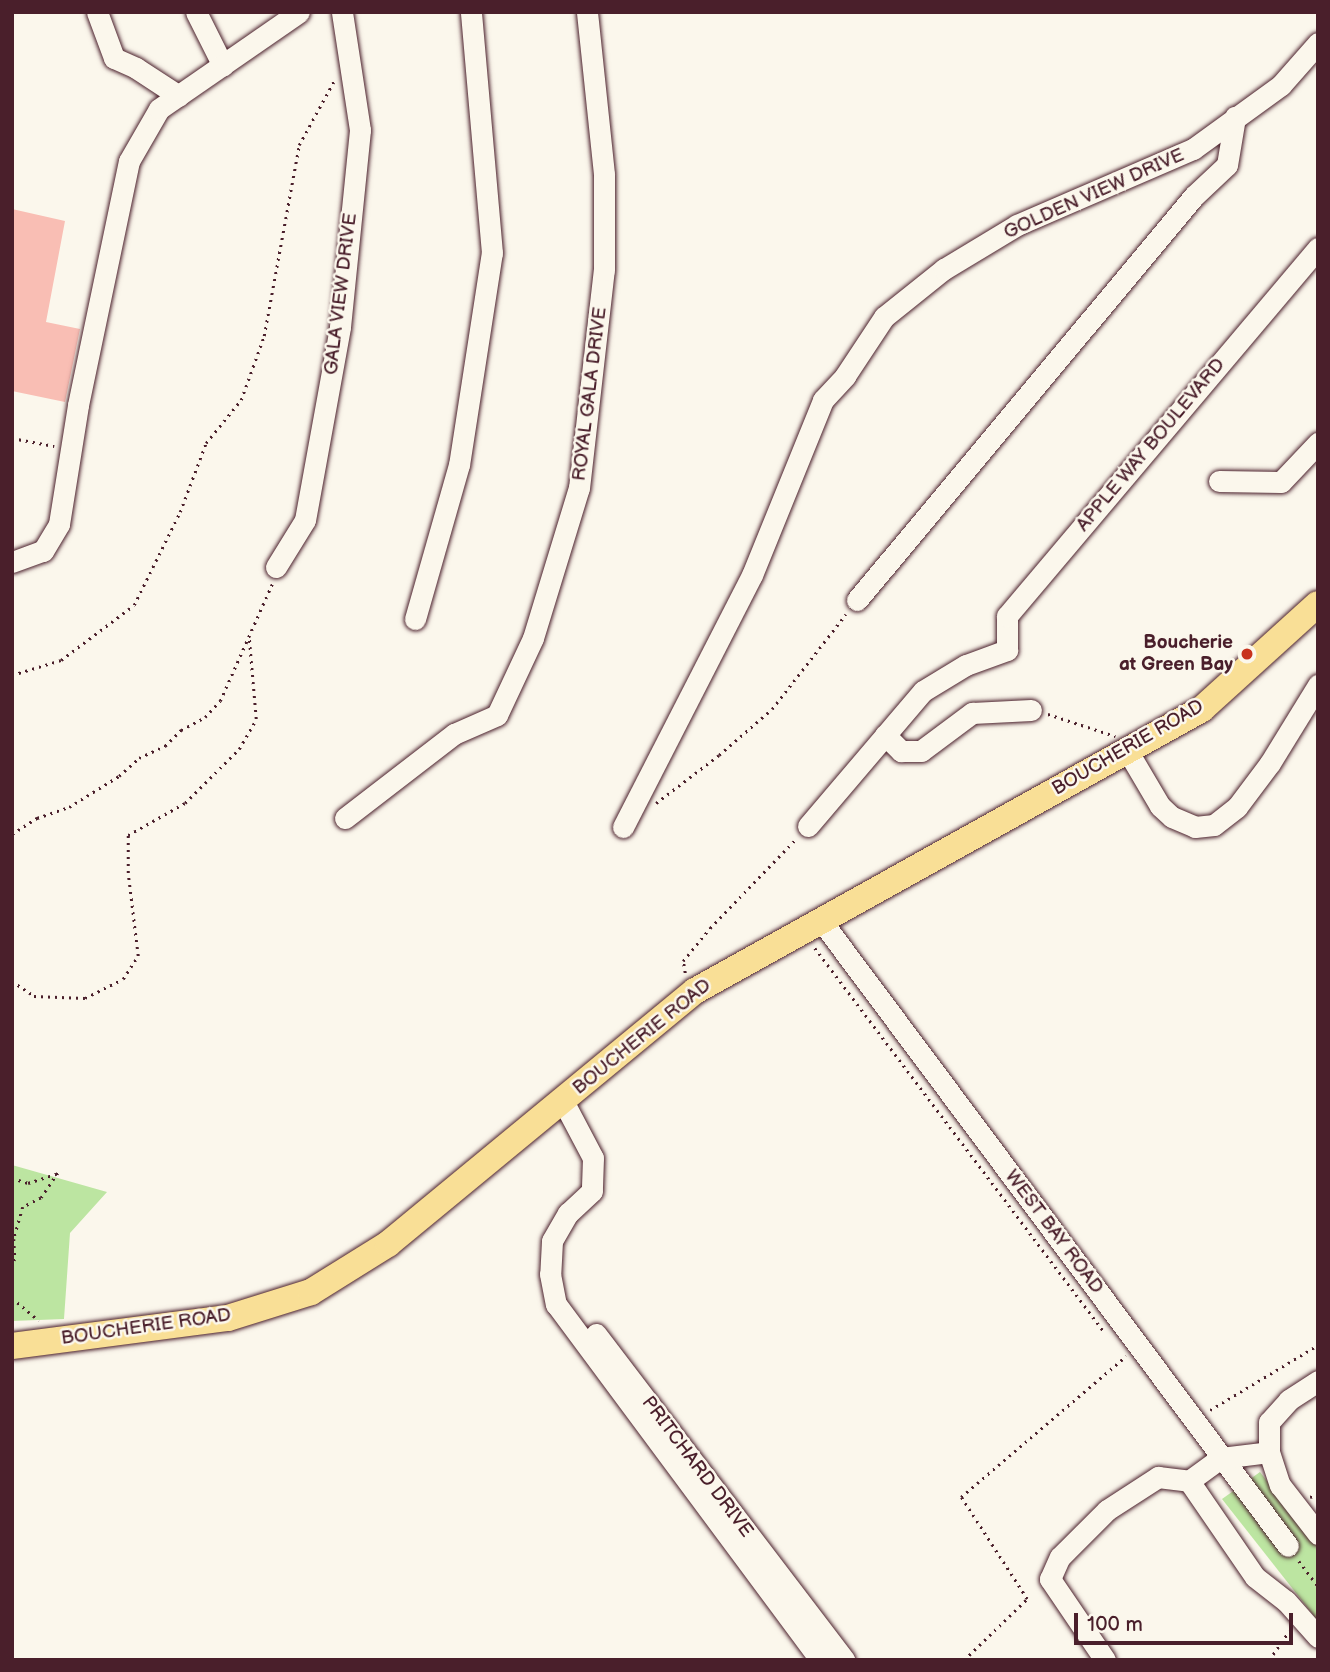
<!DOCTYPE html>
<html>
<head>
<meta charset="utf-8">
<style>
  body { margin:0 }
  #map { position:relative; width:1330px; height:1672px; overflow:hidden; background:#fbf7ec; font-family:"Balsamiq Sans",sans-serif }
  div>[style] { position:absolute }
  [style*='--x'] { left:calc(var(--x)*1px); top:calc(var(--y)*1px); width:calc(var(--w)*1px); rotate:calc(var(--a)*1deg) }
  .green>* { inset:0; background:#bce5a1 }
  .building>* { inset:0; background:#f9beb4 }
  .path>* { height:2.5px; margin-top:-1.25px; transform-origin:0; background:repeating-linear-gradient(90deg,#4a1f2b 0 2px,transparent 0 7px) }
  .roads { filter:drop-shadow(0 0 2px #4a1f2b) drop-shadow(0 0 2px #4a1f2b) }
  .minor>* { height:21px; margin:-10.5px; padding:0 10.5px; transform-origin:10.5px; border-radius:10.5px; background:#fbf7ec }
  .major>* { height:26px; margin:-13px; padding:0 13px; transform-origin:13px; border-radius:13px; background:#f9df96 }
  .dots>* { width:19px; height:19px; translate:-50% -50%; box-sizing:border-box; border:4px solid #fbf7ec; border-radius:50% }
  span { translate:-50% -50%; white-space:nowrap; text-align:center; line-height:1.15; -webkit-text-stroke:5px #fbf7ec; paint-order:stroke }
  .street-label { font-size:19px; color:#4a1f2b }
  .poi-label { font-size:19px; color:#4a1f2b; font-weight:700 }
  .right { translate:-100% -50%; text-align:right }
  .frame { position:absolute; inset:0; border:14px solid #4a1f2b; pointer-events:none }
  .scale { position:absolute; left:1074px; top:1613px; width:219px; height:32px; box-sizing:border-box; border:4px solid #4a1f2b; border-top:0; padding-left:9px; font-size:21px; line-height:24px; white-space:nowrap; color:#4a1f2b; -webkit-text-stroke:5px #fbf7ec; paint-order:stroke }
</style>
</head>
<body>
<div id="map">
  <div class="green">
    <div style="clip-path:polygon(12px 1165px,107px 1192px,70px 1233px,64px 1319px,12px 1321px)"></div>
    <div style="clip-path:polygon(1260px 1472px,1318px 1548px,1318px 1621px,1222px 1499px)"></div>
  </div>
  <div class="building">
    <div style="clip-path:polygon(12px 209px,65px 221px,46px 322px,80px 329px,65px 402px,12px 391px)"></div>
  </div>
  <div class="path">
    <div style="--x:12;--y:438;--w:43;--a:10.8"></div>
    <div style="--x:12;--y:675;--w:51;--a:-17"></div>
    <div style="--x:61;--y:660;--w:91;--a:-37"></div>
    <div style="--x:134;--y:605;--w:104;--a:-63.7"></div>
    <div style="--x:180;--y:512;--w:74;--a:-69.4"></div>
    <div style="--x:206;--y:443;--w:55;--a:-50.9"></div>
    <div style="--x:241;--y:400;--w:68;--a:-70.2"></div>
    <div style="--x:264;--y:336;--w:194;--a:-79.6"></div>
    <div style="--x:299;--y:145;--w:73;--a:-61.3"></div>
    <div style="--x:1048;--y:714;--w:71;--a:18.2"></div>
    <div style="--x:656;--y:803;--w:79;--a:-37.3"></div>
    <div style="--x:719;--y:755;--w:70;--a:-41"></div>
    <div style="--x:772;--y:709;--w:120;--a:-52.1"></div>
    <div style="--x:12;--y:834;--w:30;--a:-33"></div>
    <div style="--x:37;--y:818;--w:34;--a:-19"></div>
    <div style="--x:69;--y:807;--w:59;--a:-31.8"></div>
    <div style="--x:119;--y:776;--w:27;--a:-42"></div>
    <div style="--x:139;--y:758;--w:29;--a:-25"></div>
    <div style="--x:165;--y:746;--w:23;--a:-45"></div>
    <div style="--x:181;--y:730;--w:27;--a:-28"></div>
    <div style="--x:205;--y:717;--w:22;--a:-47"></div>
    <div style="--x:220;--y:701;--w:128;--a:-66"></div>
    <div style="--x:815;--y:948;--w:481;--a:53"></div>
    <div style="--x:685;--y:973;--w:12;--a:-99"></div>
    <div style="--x:683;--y:961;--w:43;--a:-50.7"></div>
    <div style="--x:710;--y:928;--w:124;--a:-46"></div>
    <div style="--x:12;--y:981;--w:27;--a:34"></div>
    <div style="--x:34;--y:996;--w:51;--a:2.2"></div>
    <div style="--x:85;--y:998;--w:42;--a:-26.6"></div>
    <div style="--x:123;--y:979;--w:27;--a:-57"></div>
    <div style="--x:138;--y:956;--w:84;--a:-96.9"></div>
    <div style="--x:128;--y:873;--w:38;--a:-90"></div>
    <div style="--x:128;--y:835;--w:65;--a:-29.3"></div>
    <div style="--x:185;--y:803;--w:76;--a:-45"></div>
    <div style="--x:239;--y:749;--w:34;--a:-60"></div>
    <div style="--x:256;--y:719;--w:82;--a:-94.9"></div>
    <div style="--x:12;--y:1178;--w:17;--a:17"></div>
    <div style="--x:28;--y:1183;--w:32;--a:-18"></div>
    <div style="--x:58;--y:1173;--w:30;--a:124"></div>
    <div style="--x:41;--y:1198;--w:20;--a:153"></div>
    <div style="--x:23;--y:1207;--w:33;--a:106"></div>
    <div style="--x:14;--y:1239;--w:20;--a:87"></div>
    <div style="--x:15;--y:1259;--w:6;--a:121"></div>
    <div style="--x:12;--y:1298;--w:35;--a:40"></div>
    <div style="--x:1210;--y:1410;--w:126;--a:-31"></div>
    <div style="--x:1310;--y:1497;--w:9;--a:-21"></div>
    <div style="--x:1299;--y:1561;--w:31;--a:53"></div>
    <div style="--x:964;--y:1660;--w:88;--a:-44.1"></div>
    <div style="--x:1027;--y:1599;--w:121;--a:-122.9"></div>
    <div style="--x:961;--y:1497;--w:217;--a:-40.5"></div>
    <div style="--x:1269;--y:1660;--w:35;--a:-55"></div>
  </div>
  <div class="roads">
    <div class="minor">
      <div style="--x:97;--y:12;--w:49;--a:69.7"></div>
      <div style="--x:114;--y:58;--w:24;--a:24"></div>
      <div style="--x:136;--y:68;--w:51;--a:33.1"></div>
      <div style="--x:196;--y:12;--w:60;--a:63.4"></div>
      <div style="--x:1219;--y:481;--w:62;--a:0.9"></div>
      <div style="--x:1281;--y:482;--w:54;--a:-46.5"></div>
      <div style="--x:12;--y:562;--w:33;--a:-20"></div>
      <div style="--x:43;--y:551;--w:31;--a:-59"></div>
      <div style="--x:59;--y:524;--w:121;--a:-80.9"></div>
      <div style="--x:78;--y:405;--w:249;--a:-78.2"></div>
      <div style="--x:129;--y:161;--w:60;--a:-60"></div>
      <div style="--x:159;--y:109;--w:170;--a:-34.7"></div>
      <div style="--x:276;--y:567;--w:55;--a:-58.3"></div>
      <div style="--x:305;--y:520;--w:196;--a:-79.7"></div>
      <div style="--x:340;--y:327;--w:198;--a:-84.2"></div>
      <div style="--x:360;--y:130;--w:119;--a:-98.7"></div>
      <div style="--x:857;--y:600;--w:526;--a:-50.17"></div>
      <div style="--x:1194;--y:196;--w:45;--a:-43.2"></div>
      <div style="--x:1227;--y:165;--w:49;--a:-80.5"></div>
      <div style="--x:415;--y:619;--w:160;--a:-74.1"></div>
      <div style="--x:459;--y:465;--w:215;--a:-81.2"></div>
      <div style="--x:492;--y:253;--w:242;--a:-95"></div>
      <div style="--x:885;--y:735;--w:23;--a:45"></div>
      <div style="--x:901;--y:751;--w:20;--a:0"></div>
      <div style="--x:921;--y:751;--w:64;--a:-36.7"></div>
      <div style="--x:972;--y:713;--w:59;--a:-2.9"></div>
      <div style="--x:1127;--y:750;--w:65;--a:59.5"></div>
      <div style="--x:1160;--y:806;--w:16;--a:43"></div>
      <div style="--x:1172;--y:817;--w:25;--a:23"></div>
      <div style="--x:1195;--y:827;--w:19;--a:-6"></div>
      <div style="--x:1214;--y:825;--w:29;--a:-38"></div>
      <div style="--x:1237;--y:807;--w:55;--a:-53.1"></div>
      <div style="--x:1270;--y:763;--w:92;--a:-58.4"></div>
      <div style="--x:345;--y:818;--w:138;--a:-37.6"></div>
      <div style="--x:454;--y:734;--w:47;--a:-23.8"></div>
      <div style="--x:497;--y:715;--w:85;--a:-64.9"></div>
      <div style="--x:533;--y:638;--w:157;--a:-73"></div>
      <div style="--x:579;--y:488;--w:219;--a:-83.5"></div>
      <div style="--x:604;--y:270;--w:96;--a:-90"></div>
      <div style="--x:604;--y:174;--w:163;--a:-96"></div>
      <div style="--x:808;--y:826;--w:177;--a:-49.6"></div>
      <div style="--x:923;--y:691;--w:50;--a:-31.2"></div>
      <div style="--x:966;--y:665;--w:44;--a:-20.1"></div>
      <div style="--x:1007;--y:650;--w:34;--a:-90"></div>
      <div style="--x:1007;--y:616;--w:482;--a:-49.8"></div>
      <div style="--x:623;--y:827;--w:283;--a:-62.9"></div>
      <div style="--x:752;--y:575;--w:189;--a:-67.9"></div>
      <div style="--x:823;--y:400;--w:33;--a:-47"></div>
      <div style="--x:845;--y:376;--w:71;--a:-56.5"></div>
      <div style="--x:884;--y:317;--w:77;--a:-38.7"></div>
      <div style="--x:944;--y:269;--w:85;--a:-31.1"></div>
      <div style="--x:1017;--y:225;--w:192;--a:-23.4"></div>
      <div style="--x:1193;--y:149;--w:109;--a:-36"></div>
      <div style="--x:1281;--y:85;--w:56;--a:-48.6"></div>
      <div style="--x:820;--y:919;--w:782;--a:53.26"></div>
      <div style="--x:563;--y:1101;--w:64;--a:62.2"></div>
      <div style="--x:593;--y:1158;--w:33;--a:92"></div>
      <div style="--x:592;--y:1191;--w:33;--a:137"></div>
      <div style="--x:568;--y:1213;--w:32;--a:120"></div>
      <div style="--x:552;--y:1241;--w:33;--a:93"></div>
      <div style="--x:550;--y:1274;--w:31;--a:79"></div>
      <div style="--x:556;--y:1304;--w:443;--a:53.4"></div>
      <div style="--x:596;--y:1334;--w:410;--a:52.7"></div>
      <div style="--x:1318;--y:1381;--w:35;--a:147"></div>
      <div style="--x:1289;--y:1400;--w:30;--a:132"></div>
      <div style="--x:1269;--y:1422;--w:30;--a:90"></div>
      <div style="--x:1269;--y:1452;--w:35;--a:72"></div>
      <div style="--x:1280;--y:1485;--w:62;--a:52.2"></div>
      <div style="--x:1189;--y:1481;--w:116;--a:55.5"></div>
      <div style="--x:1255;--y:1577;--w:39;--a:38"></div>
      <div style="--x:1286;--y:1601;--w:48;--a:48.4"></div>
      <div style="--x:1105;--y:1660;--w:98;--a:-124.2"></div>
      <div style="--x:1050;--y:1579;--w:24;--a:-66"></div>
      <div style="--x:1060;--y:1557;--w:66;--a:-45"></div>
      <div style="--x:1107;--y:1510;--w:61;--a:-32.9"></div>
      <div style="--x:1158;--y:1477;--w:31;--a:7"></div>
      <div style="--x:1189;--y:1481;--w:39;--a:-36"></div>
      <div style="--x:1221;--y:1458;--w:48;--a:-7.1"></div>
    </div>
    <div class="major">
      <div style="--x:12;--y:1346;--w:218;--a:-7.4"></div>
      <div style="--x:228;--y:1318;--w:87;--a:-17.4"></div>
      <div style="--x:311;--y:1292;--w:91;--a:-31.9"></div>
      <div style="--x:388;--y:1244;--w:398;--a:-39.5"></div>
      <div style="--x:695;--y:991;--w:580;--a:-29.08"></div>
      <div style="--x:1202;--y:709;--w:156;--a:-42.2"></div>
    </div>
  </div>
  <div class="dots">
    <div style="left:1247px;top:654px;background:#c8321e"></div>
  </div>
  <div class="street-label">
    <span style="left:1094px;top:194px;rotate:-24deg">GOLDEN VIEW DRIVE</span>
    <span style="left:341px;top:294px;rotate:-83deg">GALA VIEW DRIVE</span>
    <span style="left:590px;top:394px;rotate:-83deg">ROYAL GALA DRIVE</span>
    <span style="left:1151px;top:445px;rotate:-50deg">APPLE WAY BOULEVARD</span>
    <span style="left:1128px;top:748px;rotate:-30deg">BOUCHERIE ROAD</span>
    <span style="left:642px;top:1037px;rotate:-39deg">BOUCHERIE ROAD</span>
    <span style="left:1054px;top:1232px;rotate:53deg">WEST BAY ROAD</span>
    <span style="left:146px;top:1327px;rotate:-8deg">BOUCHERIE ROAD</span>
    <span style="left:697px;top:1467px;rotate:53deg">PRITCHARD DRIVE</span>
  </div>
  <div class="poi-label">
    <span class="right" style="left:1233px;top:654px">Boucherie<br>at Green Bay</span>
  </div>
  <div class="frame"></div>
  <div class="scale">100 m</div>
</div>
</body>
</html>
